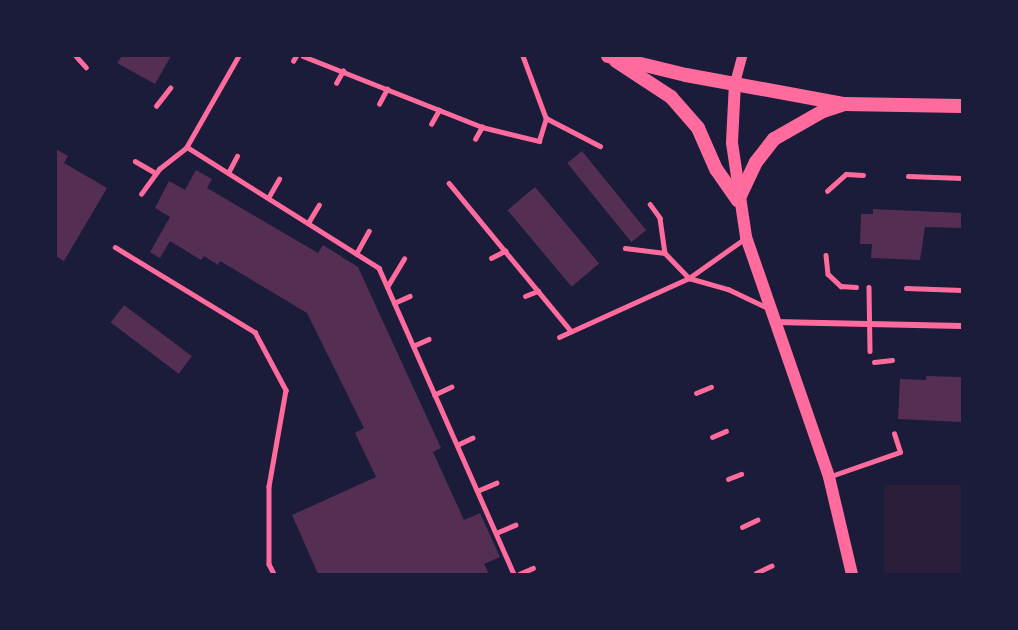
<!DOCTYPE html>
<html>
<head>
<meta charset="utf-8">
<style>
  body { margin:0 }
  #map { position:relative; width:1018px; height:630px; overflow:hidden; background:#1b1b3a; font-family:Manrope,sans-serif }
  div>[style] { position:absolute }
  [style*='--x'] { left:calc(var(--x)*1px); top:calc(var(--y)*1px); width:calc(var(--w)*1px); rotate:calc(var(--a)*1deg) }
  .green>* { inset:0; background:#2a1e3b; transform-origin:0 0 }
  .building>* { inset:0; background:#542f53; transform-origin:0 0 }
  .service>* { height:4.5px; margin:-2.25px; padding:0 2.25px; transform-origin:2.25px; border-radius:2.25px; background:#ff6b9d }
  .minor>* { height:6px; margin:-3px; padding:0 3px; transform-origin:3px; border-radius:3px; background:#ff6b9d }
  .tertiary>* { height:10px; margin:-5px; padding:0 5px; transform-origin:5px; border-radius:5px; background:#ff6b9d }
  .secondary>* { height:12px; margin:-6px; padding:0 6px; transform-origin:6px; border-radius:6px; background:#ff6b9d }
  .primary>* { height:14px; margin:-7px; padding:0 7px; transform-origin:7px; border-radius:7px; background:#ff6b9d }
  span { translate:-50% -50%; white-space:nowrap; text-align:center; line-height:1.15; -webkit-text-stroke:6px #1b1b3a; paint-order:stroke }
  .frame { position:absolute; inset:0; border:57px solid #1b1b3a; pointer-events:none }
</style>
</head>
<body>
<div id="map">
  <div class="green">
    <div style="left:962px;top:485px;width:89px;height:78px;rotate:90deg"></div>
  </div>
  <div class="building">
    <div style="clip-path:polygon(122px 56px,171px 56px,155px 84px,117px 63px)"></div>
    <div style="clip-path:polygon(56px 149px,68px 156px,64px 163px,107px 188px,64px 261px,56px 256px)"></div>
    <div style="left:582px;top:151px;width:102px;height:19px;rotate:51deg"></div>
    <div style="clip-path:polygon(196px 170px,212px 179px,207px 188px,318px 253px,323px 245px,358px 267px,441px 448px,433px 452px,464px 520px,480px 513px,500px 557px,484px 564px,489px 574px,318px 574px,292px 515px,376px 477px,355px 433px,364px 428px,307px 313px,220px 261px,218px 265px,204px 256px,201px 260px,170px 241px,160px 258px,150px 252px,170px 217px,155px 208px,169px 181px,185px 190px)"></div>
    <div style="left:535px;top:187px;width:100px;height:36px;rotate:50deg"></div>
    <div style="clip-path:polygon(873px 209px,962px 213px,961px 228px,925px 227px,920px 260px,871px 258px,872px 244px,860px 244px,861px 214px,873px 214px)"></div>
    <div style="left:124px;top:305px;width:85px;height:22px;rotate:37deg"></div>
    <div style="clip-path:polygon(926px 376px,962px 377px,962px 422px,898px 419px,900px 379px,926px 380px)"></div>
  </div>
  <div class="service">
    <div style="--x:76;--y:56;--w:15;--a:48"></div>
    <div style="--x:239;--y:56;--w:105;--a:119.7"></div>
    <div style="--x:187;--y:147;--w:227;--a:32.2"></div>
    <div style="--x:379;--y:268;--w:139;--a:66.2"></div>
    <div style="--x:303;--y:56;--w:193;--a:21.6"></div>
    <div style="--x:482;--y:127;--w:59;--a:13.8"></div>
    <div style="--x:539;--y:141;--w:24;--a:-73"></div>
    <div style="--x:523;--y:56;--w:66;--a:69.6"></div>
    <div style="--x:546;--y:118;--w:61;--a:27.4"></div>
    <div style="--x:293;--y:61;--w:6;--a:-59"></div>
    <div style="--x:336;--y:83;--w:14;--a:-60"></div>
    <div style="--x:379;--y:104;--w:17;--a:-62"></div>
    <div style="--x:156;--y:106;--w:23;--a:-52"></div>
    <div style="--x:431;--y:124;--w:16;--a:-60"></div>
    <div style="--x:475;--y:139;--w:14;--a:-60"></div>
    <div style="--x:135;--y:161;--w:24;--a:30"></div>
    <div style="--x:228;--y:173;--w:19;--a:-62"></div>
    <div style="--x:908;--y:176;--w:54;--a:2.1"></div>
    <div style="--x:449;--y:183;--w:192;--a:50.5"></div>
    <div style="--x:827;--y:191;--w:25;--a:-42"></div>
    <div style="--x:846;--y:174;--w:17;--a:3"></div>
    <div style="--x:141;--y:194;--w:31;--a:-54"></div>
    <div style="--x:159;--y:169;--w:36;--a:-38"></div>
    <div style="--x:268;--y:198;--w:22;--a:-60"></div>
    <div style="--x:650;--y:204;--w:17;--a:54"></div>
    <div style="--x:660;--y:218;--w:35;--a:82"></div>
    <div style="--x:308;--y:223;--w:21;--a:-59"></div>
    <div style="--x:115;--y:247;--w:164;--a:31.3"></div>
    <div style="--x:255;--y:332;--w:66;--a:61.9"></div>
    <div style="--x:286;--y:390;--w:97;--a:100"></div>
    <div style="--x:269;--y:486;--w:78;--a:90"></div>
    <div style="--x:269;--y:564;--w:11;--a:63"></div>
    <div style="--x:625;--y:248;--w:40;--a:7.1"></div>
    <div style="--x:665;--y:253;--w:35;--a:46"></div>
    <div style="--x:689;--y:278;--w:41;--a:15.8"></div>
    <div style="--x:728;--y:289;--w:44;--a:25.4"></div>
    <div style="--x:356;--y:254;--w:26;--a:-61"></div>
    <div style="--x:826;--y:255;--w:19;--a:84"></div>
    <div style="--x:828;--y:274;--w:18;--a:43"></div>
    <div style="--x:841;--y:286;--w:15;--a:4"></div>
    <div style="--x:491;--y:258;--w:16;--a:-27"></div>
    <div style="--x:387;--y:287;--w:33;--a:-59"></div>
    <div style="--x:869;--y:287;--w:64;--a:89.1"></div>
    <div style="--x:906;--y:288;--w:56;--a:2"></div>
    <div style="--x:525;--y:296;--w:14;--a:-21"></div>
    <div style="--x:394;--y:303;--w:17;--a:-24"></div>
    <div style="--x:559;--y:337;--w:143;--a:-24.4"></div>
    <div style="--x:689;--y:278;--w:67;--a:-35.3"></div>
    <div style="--x:413;--y:346;--w:17;--a:-24"></div>
    <div style="--x:874;--y:362;--w:18;--a:-6"></div>
    <div style="--x:452;--y:387;--w:19;--a:155"></div>
    <div style="--x:435;--y:395;--w:196;--a:66.2"></div>
    <div style="--x:696;--y:393;--w:16;--a:-22"></div>
    <div style="--x:712;--y:437;--w:15;--a:-23"></div>
    <div style="--x:457;--y:445;--w:17;--a:-25"></div>
    <div style="--x:831;--y:476;--w:73;--a:-19.2"></div>
    <div style="--x:900;--y:452;--w:19;--a:-108"></div>
    <div style="--x:728;--y:479;--w:14;--a:-21"></div>
    <div style="--x:477;--y:491;--w:21;--a:-23"></div>
    <div style="--x:742;--y:527;--w:17;--a:-25"></div>
    <div style="--x:496;--y:533;--w:21;--a:-23"></div>
    <div style="--x:756;--y:573;--w:17;--a:-25"></div>
    <div style="--x:519;--y:574;--w:15;--a:-23"></div>
  </div>
  <div class="minor">
    <div style="--x:775;--y:322;--w:187;--a:1.2"></div>
  </div>
  <div class="tertiary">
    <div style="--x:735;--y:83;--w:28;--a:-75"></div>
  </div>
  <div class="secondary">
    <div style="--x:735;--y:83;--w:60;--a:92.9"></div>
    <div style="--x:732;--y:143;--w:95;--a:81.5"></div>
    <div style="--x:746;--y:237;--w:254;--a:70.9"></div>
    <div style="--x:829;--y:477;--w:100;--a:76.7"></div>
  </div>
  <div class="primary">
    <div style="--x:608;--y:56;--w:80;--a:13.7"></div>
    <div style="--x:686;--y:75;--w:161;--a:10.4"></div>
    <div style="--x:844;--y:104;--w:118;--a:1"></div>
    <div style="--x:616;--y:61;--w:66;--a:33.2"></div>
    <div style="--x:671;--y:97;--w:41;--a:48.9"></div>
    <div style="--x:698;--y:128;--w:45;--a:66.3"></div>
    <div style="--x:716;--y:169;--w:38;--a:55"></div>
    <div style="--x:738;--y:200;--w:42;--a:-64.7"></div>
    <div style="--x:756;--y:162;--w:29;--a:-52"></div>
    <div style="--x:774;--y:139;--w:56;--a:-29.7"></div>
    <div style="--x:823;--y:111;--w:20;--a:-18"></div>
  </div>
  <div class="frame"></div>
</div>
</body>
</html>
